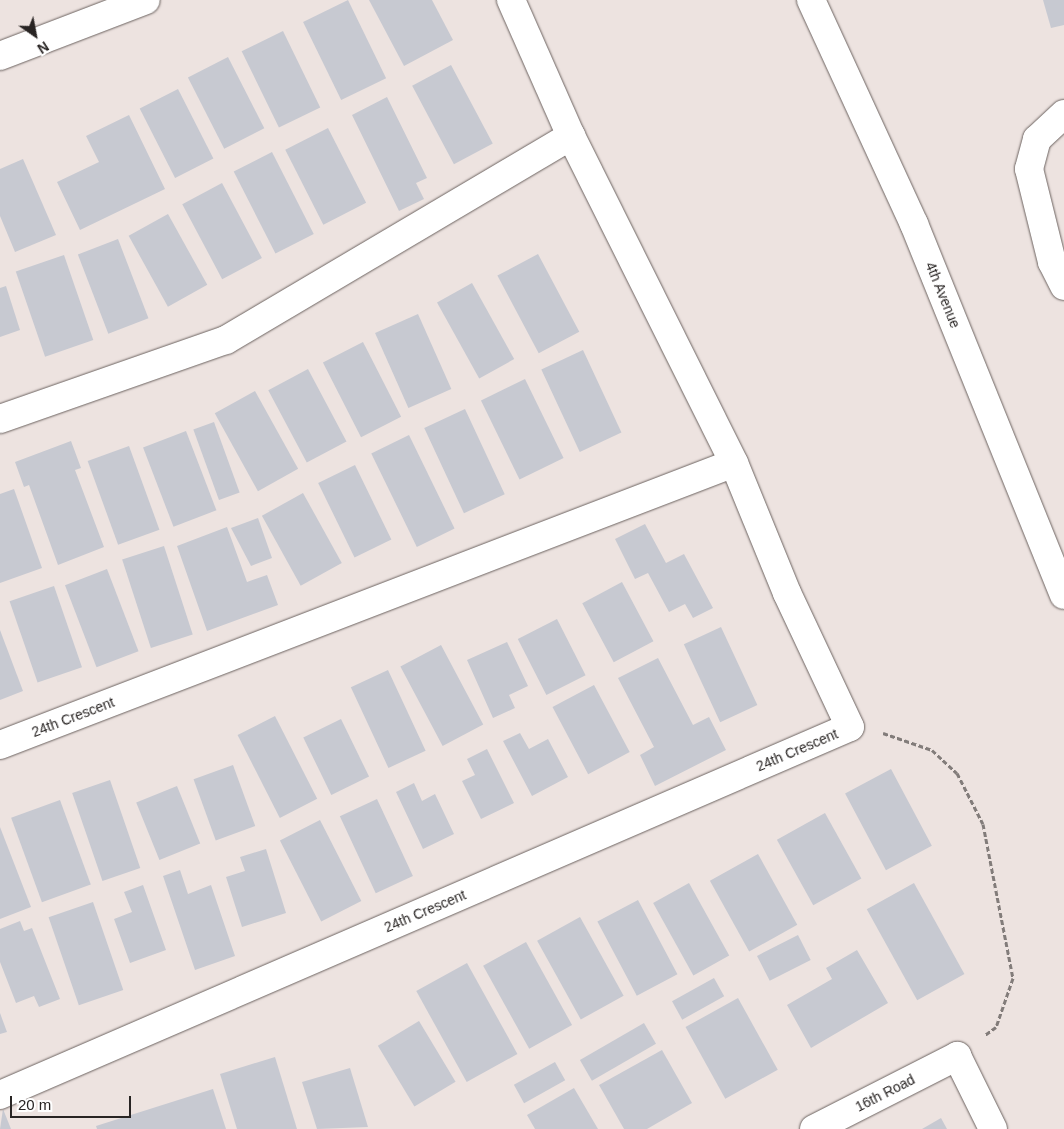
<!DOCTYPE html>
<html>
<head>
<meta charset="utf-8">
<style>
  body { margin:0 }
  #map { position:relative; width:1064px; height:1129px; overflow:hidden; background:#ede3e0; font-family:Helvetica,sans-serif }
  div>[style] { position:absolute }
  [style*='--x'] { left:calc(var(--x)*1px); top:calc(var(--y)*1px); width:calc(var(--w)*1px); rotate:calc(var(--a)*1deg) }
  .building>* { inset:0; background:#c7c9d1; transform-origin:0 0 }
  .path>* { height:3px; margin-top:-1.5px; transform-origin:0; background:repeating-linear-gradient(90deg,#827c7a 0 5px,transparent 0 7.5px) }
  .roads { filter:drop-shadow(0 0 1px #6c6360) drop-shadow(0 0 1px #6c6360) }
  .minor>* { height:28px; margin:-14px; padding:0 14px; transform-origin:14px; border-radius:14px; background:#fff }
  .tertiary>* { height:28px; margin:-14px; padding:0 14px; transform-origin:14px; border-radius:14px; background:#fff }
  span { translate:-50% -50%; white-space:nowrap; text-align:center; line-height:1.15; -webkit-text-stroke:4px #fff; paint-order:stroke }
  .street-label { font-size:14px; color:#282423 }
  .north { position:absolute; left:10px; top:10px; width:50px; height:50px; -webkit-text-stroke:4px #fff; paint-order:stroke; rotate:147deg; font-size:14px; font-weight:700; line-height:20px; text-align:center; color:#282423 }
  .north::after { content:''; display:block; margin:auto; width:18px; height:22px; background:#282423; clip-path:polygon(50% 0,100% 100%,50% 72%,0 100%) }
  .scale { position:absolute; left:10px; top:1096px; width:121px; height:22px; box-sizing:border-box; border:2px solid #282423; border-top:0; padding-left:6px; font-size:15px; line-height:18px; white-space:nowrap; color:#282423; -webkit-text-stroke:4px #fff; paint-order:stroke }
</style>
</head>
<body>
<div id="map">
  <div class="building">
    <div style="left:348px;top:0;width:87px;height:50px;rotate:64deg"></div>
    <div style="clip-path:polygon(369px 0,432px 0,453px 40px,404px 66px)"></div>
    <div style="clip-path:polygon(1043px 0,1064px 0,1064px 25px,1051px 28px)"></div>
    <div style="left:283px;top:31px;width:85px;height:46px;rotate:64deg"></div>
    <div style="left:228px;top:57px;width:80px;height:45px;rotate:63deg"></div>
    <div style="left:451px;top:65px;width:89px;height:44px;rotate:62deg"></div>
    <div style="left:178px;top:89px;width:78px;height:43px;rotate:63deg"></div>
    <div style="clip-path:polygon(387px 97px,427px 178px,416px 183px,424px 199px,399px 211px,352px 115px)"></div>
    <div style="clip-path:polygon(129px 115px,165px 189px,80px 230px,57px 182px,99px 162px,86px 136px)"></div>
    <div style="left:328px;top:128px;width:84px;height:48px;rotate:63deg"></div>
    <div style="left:272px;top:152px;width:92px;height:43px;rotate:63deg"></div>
    <div style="clip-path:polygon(23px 159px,56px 235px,15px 252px,0 216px,0 169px)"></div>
    <div style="left:222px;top:183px;width:85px;height:45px;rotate:62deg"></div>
    <div style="left:168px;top:214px;width:81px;height:45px;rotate:61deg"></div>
    <div style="left:118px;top:239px;width:85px;height:43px;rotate:69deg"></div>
    <div style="left:538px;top:254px;width:88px;height:46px;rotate:62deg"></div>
    <div style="left:64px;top:255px;width:90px;height:51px;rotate:71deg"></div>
    <div style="left:472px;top:283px;width:87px;height:40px;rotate:61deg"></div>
    <div style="clip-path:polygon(6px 286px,20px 330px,0 337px,0 288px)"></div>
    <div style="left:418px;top:314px;width:82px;height:47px;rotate:66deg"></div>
    <div style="left:363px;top:342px;width:84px;height:45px;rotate:63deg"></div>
    <div style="left:583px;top:350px;width:91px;height:46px;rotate:65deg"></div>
    <div style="left:308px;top:369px;width:82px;height:45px;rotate:62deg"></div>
    <div style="left:525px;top:379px;width:88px;height:49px;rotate:64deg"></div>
    <div style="left:255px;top:391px;width:89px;height:46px;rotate:61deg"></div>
    <div style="left:465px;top:409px;width:94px;height:45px;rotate:65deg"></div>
    <div style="left:214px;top:422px;width:75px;height:22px;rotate:70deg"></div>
    <div style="left:186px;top:431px;width:85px;height:46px;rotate:69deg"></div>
    <div style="left:409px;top:435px;width:104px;height:42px;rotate:64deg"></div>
    <div style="clip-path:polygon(71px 441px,81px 468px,75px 470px,104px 547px,58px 565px,29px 485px,24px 487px,15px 462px)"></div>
    <div style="left:129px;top:446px;width:89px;height:44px;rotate:70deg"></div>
    <div style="left:355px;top:465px;width:83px;height:41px;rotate:64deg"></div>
    <div style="clip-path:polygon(14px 489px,42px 568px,0 583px,0 494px)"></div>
    <div style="left:303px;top:493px;width:80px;height:47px;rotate:61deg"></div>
    <div style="clip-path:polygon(258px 518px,272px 558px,251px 566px,231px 528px)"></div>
    <div style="clip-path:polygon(645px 524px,666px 563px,684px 554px,713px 608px,693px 618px,685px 604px,669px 612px,648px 573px,635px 579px,615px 539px)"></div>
    <div style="clip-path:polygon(227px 527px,247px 582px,267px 575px,278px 605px,207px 631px,177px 546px)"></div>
    <div style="left:164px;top:546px;width:93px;height:44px;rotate:72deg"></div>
    <div style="left:107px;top:569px;width:88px;height:45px;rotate:69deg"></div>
    <div style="left:622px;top:582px;width:67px;height:45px;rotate:62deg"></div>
    <div style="left:54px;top:586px;width:86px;height:47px;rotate:71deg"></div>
    <div style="left:557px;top:619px;width:63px;height:44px;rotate:63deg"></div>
    <div style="left:721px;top:627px;width:86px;height:41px;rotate:65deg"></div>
    <div style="clip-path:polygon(0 630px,23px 691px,0 700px)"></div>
    <div style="clip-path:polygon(507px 642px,528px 686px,509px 695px,515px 708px,493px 718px,467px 660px)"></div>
    <div style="left:441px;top:645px;width:90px;height:46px;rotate:62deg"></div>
    <div style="clip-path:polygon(658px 658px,693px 725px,709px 717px,726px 750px,655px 786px,640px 755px,654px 747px,618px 678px)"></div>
    <div style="left:388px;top:670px;width:89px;height:41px;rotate:65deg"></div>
    <div style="left:594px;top:685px;width:76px;height:47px;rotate:62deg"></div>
    <div style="left:275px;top:716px;width:93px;height:42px;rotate:63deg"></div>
    <div style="left:341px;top:719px;width:64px;height:42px;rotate:64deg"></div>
    <div style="clip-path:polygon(520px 733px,529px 749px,548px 739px,568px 777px,532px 796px,503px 741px)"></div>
    <div style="clip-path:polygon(487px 749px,514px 803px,481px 819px,462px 781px,475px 775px,467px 759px)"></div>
    <div style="left:233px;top:765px;width:65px;height:42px;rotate:70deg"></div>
    <div style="left:891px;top:769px;width:87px;height:52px;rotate:62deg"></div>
    <div style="left:110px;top:780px;width:93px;height:40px;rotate:71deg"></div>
    <div style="clip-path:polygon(414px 783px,422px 801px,435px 794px,454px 834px,423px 849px,396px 792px)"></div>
    <div style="left:177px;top:786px;width:62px;height:44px;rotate:68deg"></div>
    <div style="left:377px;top:799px;width:85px;height:41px;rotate:65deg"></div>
    <div style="left:60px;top:800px;width:90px;height:52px;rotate:70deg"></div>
    <div style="left:825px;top:813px;width:75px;height:55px;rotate:61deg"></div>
    <div style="left:320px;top:820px;width:91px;height:45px;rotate:63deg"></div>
    <div style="clip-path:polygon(0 827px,31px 907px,0 919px)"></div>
    <div style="clip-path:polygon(266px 849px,286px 913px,242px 927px,226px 877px,245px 871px,240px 857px)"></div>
    <div style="left:758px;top:854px;width:81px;height:55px;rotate:61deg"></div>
    <div style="clip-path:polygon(180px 870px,188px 894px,211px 885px,235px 956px,195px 970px,163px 876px)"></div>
    <div style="left:689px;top:883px;width:83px;height:41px;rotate:61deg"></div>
    <div style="left:914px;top:883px;width:104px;height:54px;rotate:61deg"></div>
    <div style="clip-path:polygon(143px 885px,166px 950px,130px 963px,114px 919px,132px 912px,124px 892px)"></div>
    <div style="left:638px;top:900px;width:84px;height:46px;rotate:62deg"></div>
    <div style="left:93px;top:902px;width:93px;height:47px;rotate:71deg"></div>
    <div style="left:580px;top:917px;width:90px;height:49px;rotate:61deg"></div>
    <div style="clip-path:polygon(20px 921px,24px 931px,32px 928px,60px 999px,39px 1007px,34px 996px,16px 1003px,0 962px,0 929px)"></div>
    <div style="left:798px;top:935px;width:28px;height:46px;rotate:63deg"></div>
    <div style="left:526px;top:942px;width:95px;height:49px;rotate:61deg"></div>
    <div style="clip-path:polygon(857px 950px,888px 1003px,811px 1048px,787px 1005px,832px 979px,826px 968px)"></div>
    <div style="left:467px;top:963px;width:104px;height:58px;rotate:61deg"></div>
    <div style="left:714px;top:978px;width:21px;height:48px;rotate:61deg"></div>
    <div style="left:738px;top:998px;width:82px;height:60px;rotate:61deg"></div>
    <div style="clip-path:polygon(0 1013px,7px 1032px,0 1034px)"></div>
    <div style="left:419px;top:1021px;width:71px;height:48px;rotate:59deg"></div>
    <div style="left:644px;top:1023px;width:24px;height:74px;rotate:60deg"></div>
    <div style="clip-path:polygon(662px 1050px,692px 1103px,647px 1129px,624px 1129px,599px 1085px)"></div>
    <div style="clip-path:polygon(275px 1057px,297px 1129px,237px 1129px,220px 1074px)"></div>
    <div style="left:555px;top:1062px;width:21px;height:47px;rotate:61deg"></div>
    <div style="clip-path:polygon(350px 1068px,368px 1127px,317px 1129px,302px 1082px)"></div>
    <div style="clip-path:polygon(574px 1088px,598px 1129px,535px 1129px,527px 1115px)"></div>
    <div style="clip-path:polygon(213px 1089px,226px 1129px,97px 1129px,96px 1126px)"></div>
    <div style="clip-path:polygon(3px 1109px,11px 1129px,0 1129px)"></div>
    <div style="clip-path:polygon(941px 1118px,947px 1129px,922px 1129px)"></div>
  </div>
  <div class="path">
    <div style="--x:883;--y:733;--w:52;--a:19.1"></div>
    <div style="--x:932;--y:750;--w:34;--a:43"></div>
    <div style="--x:957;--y:773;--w:57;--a:63"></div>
    <div style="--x:983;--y:824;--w:157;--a:79"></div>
    <div style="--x:1013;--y:978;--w:52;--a:109.1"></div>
    <div style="--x:996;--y:1027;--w:14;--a:144"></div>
  </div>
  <div class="roads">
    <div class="minor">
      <div style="--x:0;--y:56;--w:156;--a:-21"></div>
      <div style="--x:1064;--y:114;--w:37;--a:137"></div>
      <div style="--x:1037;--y:139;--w:31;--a:105"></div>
      <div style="--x:1029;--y:169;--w:96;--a:76.1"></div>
      <div style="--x:1052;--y:262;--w:27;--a:63"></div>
      <div style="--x:0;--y:419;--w:239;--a:-19.3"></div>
      <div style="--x:226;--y:340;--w:401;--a:-30.6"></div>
      <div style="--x:0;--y:745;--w:786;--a:-21.02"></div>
      <div style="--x:0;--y:1095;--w:926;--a:-23.41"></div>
      <div style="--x:850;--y:727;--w:148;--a:-115.2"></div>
      <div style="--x:787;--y:593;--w:140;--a:-112.2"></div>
      <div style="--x:734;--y:463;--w:365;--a:-116.5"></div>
      <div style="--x:571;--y:136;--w:149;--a:-113.8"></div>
      <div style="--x:814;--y:1129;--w:161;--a:-27"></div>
      <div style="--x:957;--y:1056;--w:81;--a:63.7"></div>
    </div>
    <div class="tertiary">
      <div style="--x:811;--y:0;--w:247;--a:65.3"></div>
      <div style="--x:914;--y:224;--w:400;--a:68"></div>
    </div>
  </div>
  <div class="street-label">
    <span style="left:943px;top:295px;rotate:68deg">4th Avenue</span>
    <span style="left:73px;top:717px;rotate:-21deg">24th Crescent</span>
    <span style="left:797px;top:750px;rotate:-23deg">24th Crescent</span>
    <span style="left:425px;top:911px;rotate:-23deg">24th Crescent</span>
    <span style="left:885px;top:1093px;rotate:-27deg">16th Road</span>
  </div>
  <div class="north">N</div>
  <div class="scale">20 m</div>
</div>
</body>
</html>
